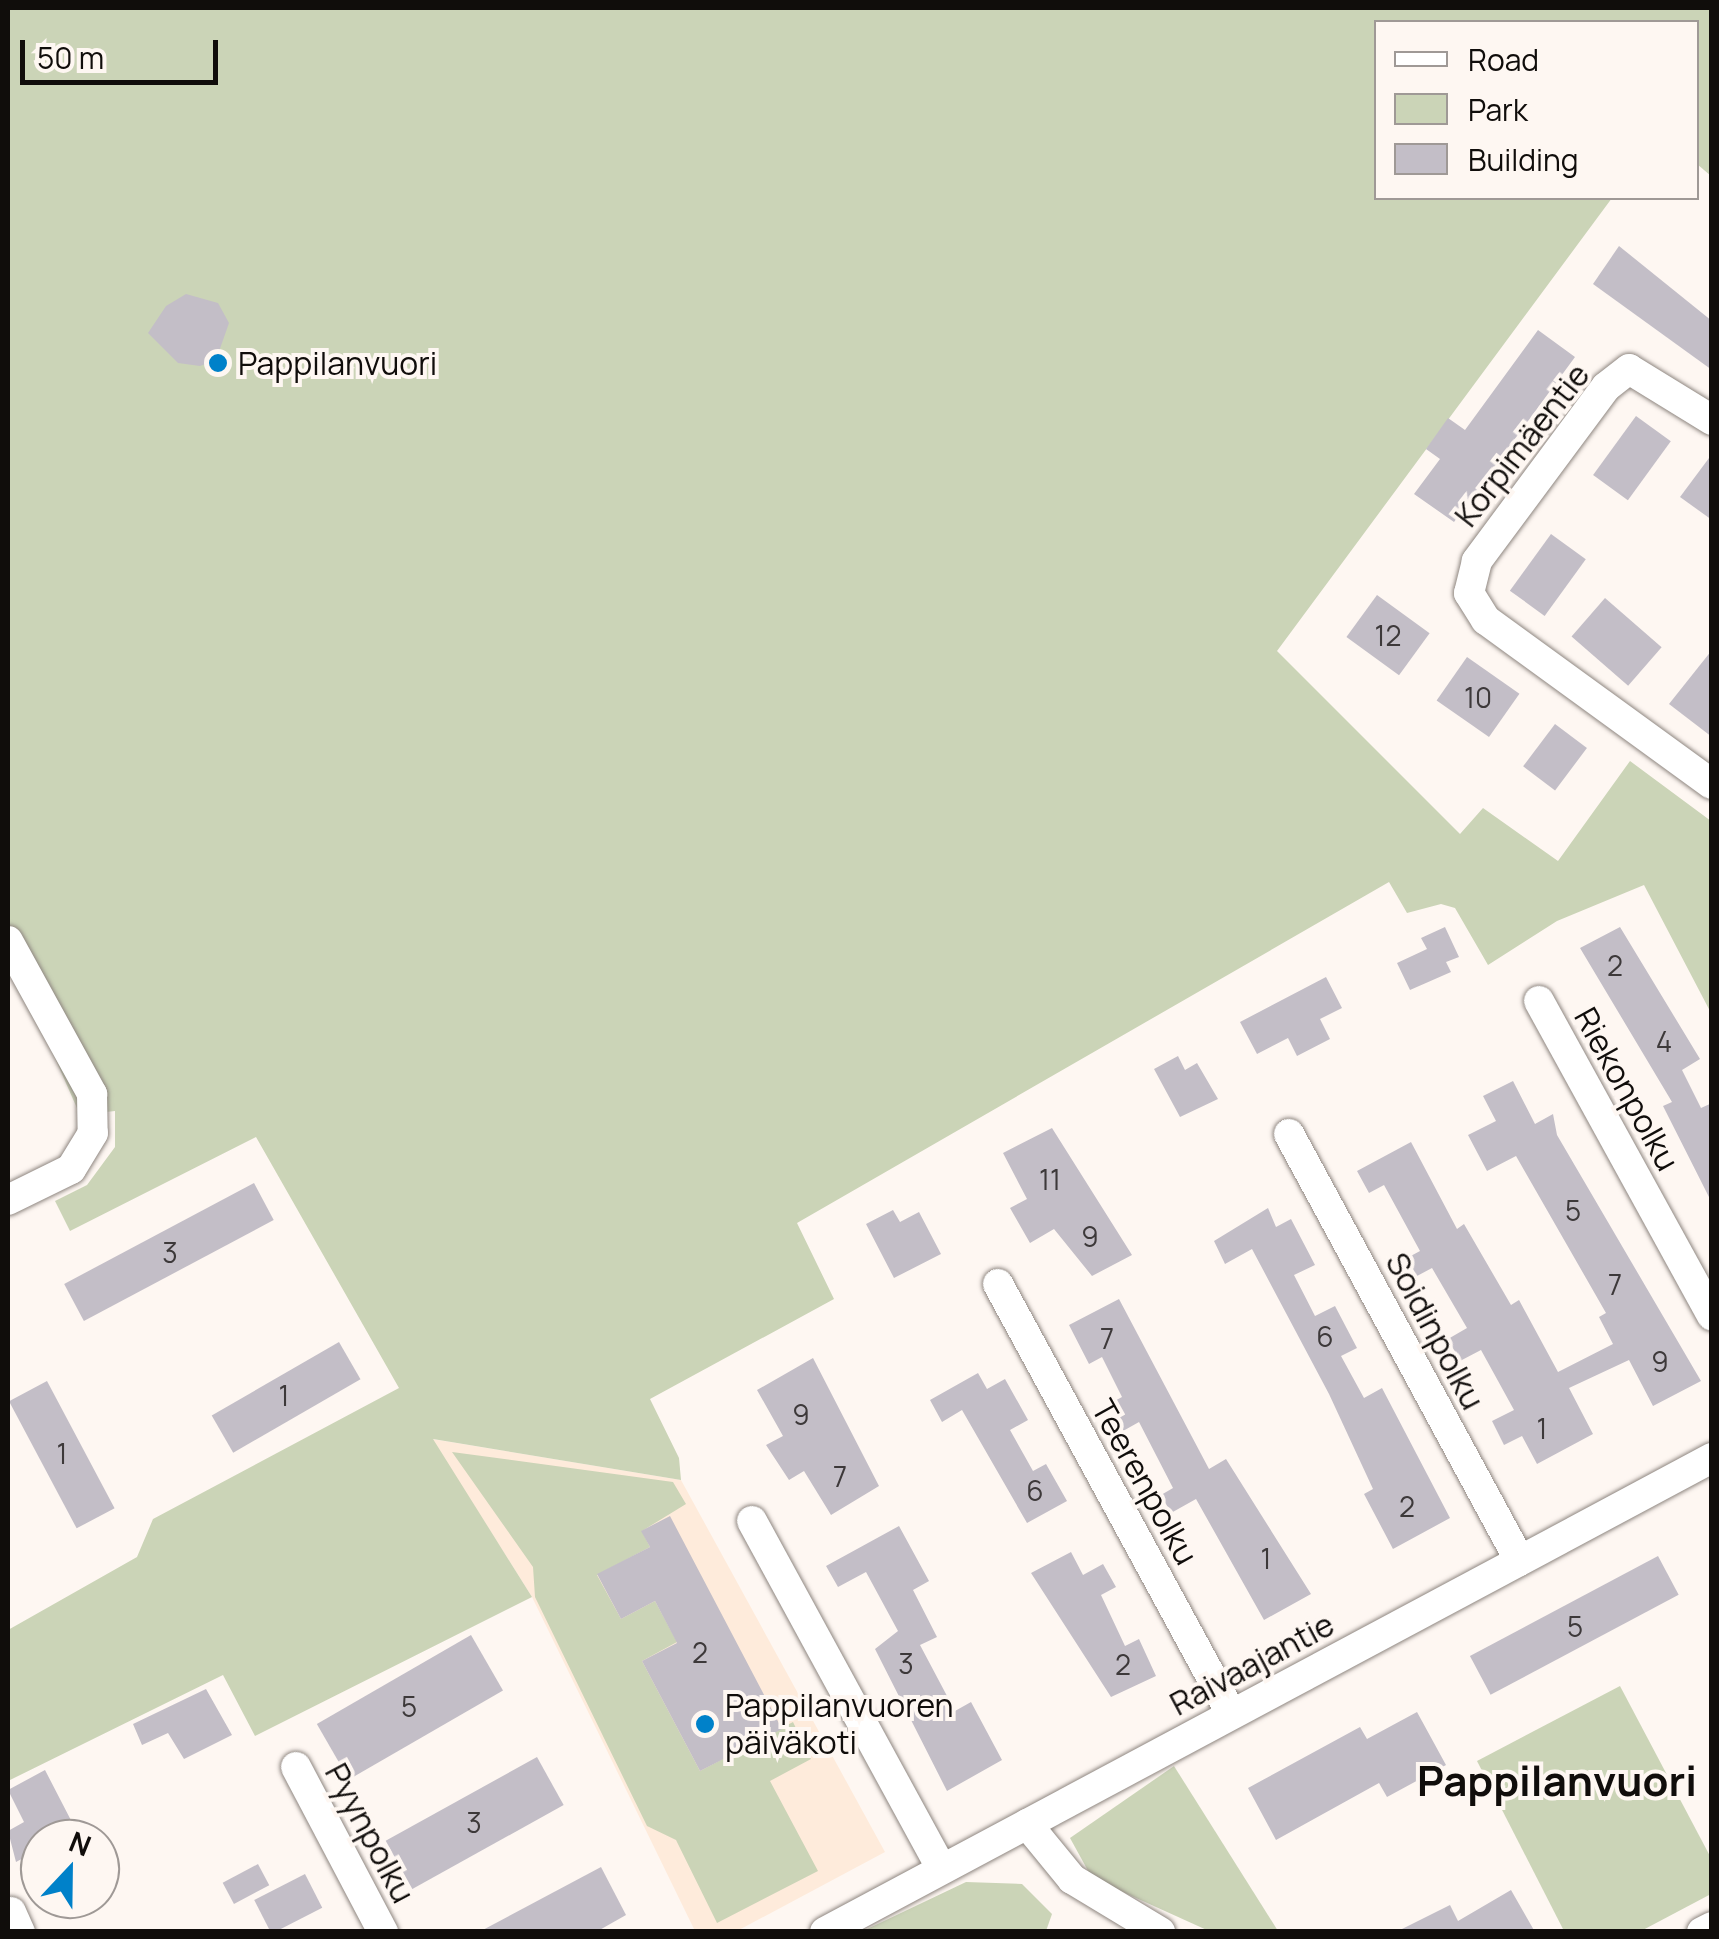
<!DOCTYPE html>
<html>
<head>
<meta charset="utf-8">
<style>
  body { margin:0 }
  #map { position:relative; width:1719px; height:1939px; overflow:hidden; background:#fef7f2; font-family:Manrope,sans-serif }
  div>[style] { position:absolute }
  [style*='--x'] { left:calc(var(--x)*1px); top:calc(var(--y)*1px); width:calc(var(--w)*1px); rotate:calc(var(--a)*1deg) }
  .education>* { inset:0; background:#feebdb }
  .green>* { inset:0; background:#cbd4b7 }
  .building>* { inset:0; background:#c3bec7; transform-origin:0 0 }
  .roads { filter:drop-shadow(0 0 2px #8e8680) drop-shadow(0 0 2px #8e8680) }
  .minor>* { height:30px; margin:-15px; padding:0 15px; transform-origin:15px; border-radius:15px; background:#fff }
  .dots>* { width:28px; height:28px; translate:-50% -50%; box-sizing:border-box; border:5px solid #fef7f2; border-radius:50% }
  span { translate:-50% -50%; white-space:nowrap; text-align:center; line-height:1.15; -webkit-text-stroke:8px #fef7f2; paint-order:stroke }
  .number-label { font-size:28px; color:#3d393a }
  .number-label span { -webkit-text-stroke-width:0 }
  .poi-label { font-size:32px; color:#100d0b }
  .left { translate:0 -50%; text-align:left }
  .street-label { font-size:32px; color:#100d0b }
  .district-label { font-size:42px; color:#100d0b; font-weight:700 }
  .frame { position:absolute; inset:0; border:10px solid #100d0b; pointer-events:none }
  .legend { position:absolute; left:1374px; top:20px; width:325px; height:180px; box-sizing:border-box; background:#fef7f2; border:2px solid #9f9996; margin:0; padding:12px 18px; list-style:none; font-size:30px; color:#100d0b }
  .legend li { display:flex; align-items:center; gap:20px; height:50px }
  .legend b { width:50px; border:2px solid #9f9996 }
  .north { position:absolute; left:20px; top:1819px; width:100px; height:100px; box-sizing:border-box; background:#fef7f2; border:2px solid #9f9996; border-radius:50%; rotate:22deg; font-size:28px; font-weight:700; line-height:40px; text-align:center; color:#100d0b }
  .north::after { content:''; display:block; margin:auto; width:35px; height:45px; background:#0081c9; clip-path:polygon(50% 0,100% 100%,50% 72%,0 100%) }
  .scale { position:absolute; left:20px; top:40px; width:198px; height:45px; box-sizing:border-box; border:5px solid #100d0b; border-top:0; padding-left:12px; font-size:30px; line-height:35px; white-space:nowrap; color:#100d0b; -webkit-text-stroke:8px #fef7f2; paint-order:stroke }
</style>
</head>
<body>
<div id="map">
  <div class="education">
    <div style="clip-path:polygon(432px 1439px,681px 1480px,885px 1852px,737px 1931px,695px 1931px,532px 1597px)"></div>
  </div>
  <div class="green">
    <div style="clip-path:polygon(8px 8px,1711px 8px,1711px 176px,1697px 164px,1696px 22px,1376px 22px,1376px 198px,1612px 198px,1277px 651px,1460px 834px,1483px 808px,1558px 861px,1630px 761px,1711px 821px,1711px 1013px,1644px 885px,1557px 921px,1488px 965px,1455px 908px,1441px 904px,1407px 913px,1389px 882px,797px 1223px,834px 1299px,650px 1399px,679px 1458px,681px 1480px,433px 1439px,532px 1597px,255px 1736px,223px 1675px,8px 1781px,8px 1630px,137px 1557px,153px 1519px,399px 1388px,256px 1137px,70px 1231px,55px 1201px,87px 1185px,115px 1147px,115px 1111px,80px 1115px,8px 951px)"></div>
    <div style="clip-path:polygon(452px 1452px,673px 1482px,686px 1504px,642px 1531px,650px 1547px,597px 1575px,621px 1619px,655px 1601px,677px 1642px,642px 1661px,700px 1771px,793px 1722px,811px 1759px,770px 1781px,818px 1871px,717px 1923px,676px 1840px,647px 1826px,535px 1597px,533px 1567px)"></div>
    <div style="clip-path:polygon(1620px 1686px,1711px 1858px,1711px 1894px,1641px 1931px,1564px 1931px,1477px 1761px)"></div>
    <div style="clip-path:polygon(1174px 1766px,1278px 1931px,1209px 1931px,1092px 1878px,1070px 1838px)"></div>
    <div style="clip-path:polygon(966px 1882px,1022px 1884px,1052px 1914px,1046px 1931px,863px 1931px)"></div>
  </div>
  <div class="building">
    <div style="clip-path:polygon(1619px 246px,1712px 321px,1712px 370px,1593px 284px)"></div>
    <div style="clip-path:polygon(186px 294px,218px 303px,229px 323px,216px 360px,200px 366px,178px 363px,148px 333px,166px 306px)"></div>
    <div style="clip-path:polygon(1538px 330px,1575px 357px,1454px 522px,1414px 494px,1440px 459px,1426px 449px,1448px 418px,1465px 430px)"></div>
    <div style="left:1636px;top:416px;width:43px;height:73px;rotate:36deg"></div>
    <div style="clip-path:polygon(1712px 454px,1712px 520px,1680px 497px)"></div>
    <div style="left:1551px;top:534px;width:43px;height:70px;rotate:36deg"></div>
    <div style="left:1377px;top:595px;width:65px;height:52px;rotate:36deg"></div>
    <div style="left:1605px;top:598px;width:75px;height:51px;rotate:41deg"></div>
    <div style="clip-path:polygon(1712px 650px,1712px 737px,1669px 704px)"></div>
    <div style="left:1467px;top:657px;width:64px;height:53px;rotate:35deg"></div>
    <div style="left:1555px;top:724px;width:40px;height:53px;rotate:37deg"></div>
    <div style="clip-path:polygon(1445px 927px,1459px 957px,1446px 962px,1451px 972px,1410px 990px,1397px 963px,1427px 949px,1421px 938px)"></div>
    <div style="clip-path:polygon(1620px 927px,1700px 1059px,1682px 1070px,1701px 1108px,1712px 1103px,1712px 1203px,1663px 1106px,1672px 1102px,1580px 948px)"></div>
    <div style="clip-path:polygon(1326px 977px,1342px 1008px,1320px 1019px,1330px 1039px,1297px 1056px,1288px 1038px,1257px 1054px,1240px 1022px)"></div>
    <div style="clip-path:polygon(1178px 1056px,1185px 1070px,1197px 1063px,1218px 1099px,1180px 1117px,1154px 1069px)"></div>
    <div style="clip-path:polygon(1513px 1081px,1535px 1124px,1553px 1114px,1557px 1135px,1701px 1381px,1653px 1406px,1629px 1360px,1569px 1388px,1593px 1434px,1537px 1464px,1522px 1436px,1504px 1445px,1492px 1421px,1514px 1410px,1481px 1350px,1460px 1361px,1448px 1339px,1467px 1328px,1432px 1268px,1417px 1276px,1407px 1258px,1420px 1251px,1384px 1185px,1369px 1193px,1357px 1171px,1411px 1142px,1457px 1229px,1464px 1224px,1511px 1305px,1519px 1300px,1558px 1372px,1613px 1344px,1599px 1317px,1606px 1313px,1516px 1156px,1487px 1171px,1468px 1135px,1496px 1121px,1483px 1096px)"></div>
    <div style="clip-path:polygon(1052px 1128px,1132px 1255px,1092px 1276px,1054px 1229px,1030px 1243px,1010px 1208px,1027px 1199px,1003px 1153px)"></div>
    <div style="left:254px;top:1183px;width:42px;height:215px;rotate:62deg"></div>
    <div style="clip-path:polygon(1268px 1208px,1276px 1227px,1291px 1219px,1315px 1265px,1294px 1275px,1315px 1316px,1335px 1306px,1357px 1348px,1341px 1356px,1364px 1398px,1382px 1388px,1450px 1518px,1393px 1549px,1364px 1494px,1373px 1489px,1329px 1394px,1252px 1249px,1225px 1264px,1214px 1241px)"></div>
    <div style="clip-path:polygon(893px 1210px,900px 1222px,919px 1212px,941px 1254px,894px 1278px,866px 1224px)"></div>
    <div style="clip-path:polygon(1119px 1299px,1209px 1469px,1226px 1459px,1311px 1594px,1264px 1620px,1196px 1499px,1171px 1513px,1161px 1495px,1173px 1488px,1139px 1422px,1123px 1431px,1109px 1404px,1122px 1397px,1102px 1357px,1089px 1364px,1069px 1325px)"></div>
    <div style="left:339px;top:1342px;width:43px;height:147px;rotate:60deg"></div>
    <div style="clip-path:polygon(813px 1358px,879px 1486px,831px 1515px,804px 1471px,789px 1480px,766px 1445px,783px 1436px,757px 1390px)"></div>
    <div style="clip-path:polygon(978px 1373px,987px 1389px,1005px 1379px,1028px 1420px,1010px 1430px,1033px 1471px,1046px 1464px,1067px 1501px,1027px 1523px,962px 1410px,942px 1422px,930px 1400px)"></div>
    <div style="left:47px;top:1381px;width:144px;height:43px;rotate:62deg"></div>
    <div style="clip-path:polygon(670px 1516px,782px 1729px,700px 1771px,642px 1661px,677px 1643px,655px 1601px,621px 1619px,597px 1574px,650px 1547px,641px 1531px)"></div>
    <div style="clip-path:polygon(899px 1526px,929px 1581px,913px 1590px,937px 1637px,920px 1645px,955px 1711px,971px 1702px,1002px 1760px,947px 1791px,875px 1649px,898px 1631px,866px 1572px,838px 1587px,826px 1566px)"></div>
    <div style="clip-path:polygon(1071px 1552px,1083px 1575px,1103px 1564px,1116px 1587px,1101px 1595px,1125px 1646px,1139px 1639px,1156px 1676px,1111px 1697px,1031px 1573px)"></div>
    <div style="left:1658px;top:1556px;width:44px;height:213px;rotate:62deg"></div>
    <div style="left:471px;top:1635px;width:64px;height:178px;rotate:60deg"></div>
    <div style="clip-path:polygon(206px 1689px,232px 1735px,184px 1759px,168px 1733px,142px 1745px,133px 1724px)"></div>
    <div style="clip-path:polygon(1417px 1712px,1446px 1765px,1387px 1797px,1379px 1783px,1276px 1840px,1248px 1788px,1360px 1727px,1367px 1739px)"></div>
    <div style="left:537px;top:1757px;width:55px;height:173px;rotate:61deg"></div>
    <div style="clip-path:polygon(45px 1770px,76px 1830px,40px 1839px,40px 1849px,16px 1862px,8px 1831px,24px 1822px,8px 1790px)"></div>
    <div style="left:258px;top:1864px;width:24px;height:40px;rotate:62deg"></div>
    <div style="clip-path:polygon(601px 1867px,626px 1915px,596px 1932px,479px 1932px)"></div>
    <div style="left:305px;top:1874px;width:38px;height:57px;rotate:63deg"></div>
    <div style="clip-path:polygon(1511px 1890px,1535px 1932px,1396px 1932px,1450px 1905px,1458px 1921px)"></div>
  </div>
  <div class="roads">
    <div class="minor">
      <div style="--x:1712;--y:420;--w:97;--a:-148.4"></div>
      <div style="--x:1629;--y:369;--w:29;--a:142"></div>
      <div style="--x:1606;--y:387;--w:217;--a:126.6"></div>
      <div style="--x:1477;--y:561;--w:33;--a:104"></div>
      <div style="--x:1469;--y:593;--w:32;--a:58"></div>
      <div style="--x:1486;--y:620;--w:279;--a:36"></div>
      <div style="--x:8;--y:941;--w:175;--a:61.2"></div>
      <div style="--x:92;--y:1094;--w:39;--a:89"></div>
      <div style="--x:93;--y:1133;--w:42;--a:121.4"></div>
      <div style="--x:71;--y:1169;--w:70;--a:153.8"></div>
      <div style="--x:1539;--y:1001;--w:359;--a:61.2"></div>
      <div style="--x:1289;--y:1134;--w:485;--a:61.6"></div>
      <div style="--x:998;--y:1284;--w:488;--a:61.5"></div>
      <div style="--x:752;--y:1521;--w:396;--a:61.4"></div>
      <div style="--x:296;--y:1767;--w:187;--a:62.2"></div>
      <div style="--x:1027;--y:1824;--w:71;--a:50.7"></div>
      <div style="--x:1072;--y:1879;--w:103;--a:31.1"></div>
      <div style="--x:11;--y:1912;--w:22;--a:66"></div>
      <div style="--x:825;--y:1932;--w:1006;--a:-28.12"></div>
      <div style="--x:1702;--y:1932;--w:11;--a:-27"></div>
    </div>
  </div>
  <div class="dots">
    <div style="left:218px;top:363px;background:#0081c9"></div>
    <div style="left:705px;top:1724px;background:#0081c9"></div>
  </div>
  <div class="number-label">
    <span style="left:1388px;top:635px">12</span>
    <span style="left:1478px;top:697px">10</span>
    <span style="left:1615px;top:965px">2</span>
    <span style="left:1664px;top:1041px">4</span>
    <span style="left:1050px;top:1179px">11</span>
    <span style="left:1573px;top:1210px">5</span>
    <span style="left:1090px;top:1236px">9</span>
    <span style="left:170px;top:1252px">3</span>
    <span style="left:1615px;top:1284px">7</span>
    <span style="left:1325px;top:1336px">6</span>
    <span style="left:1107px;top:1338px">7</span>
    <span style="left:1660px;top:1361px">9</span>
    <span style="left:284px;top:1395px">1</span>
    <span style="left:801px;top:1414px">9</span>
    <span style="left:1542px;top:1428px">1</span>
    <span style="left:62px;top:1453px">1</span>
    <span style="left:840px;top:1476px">7</span>
    <span style="left:1035px;top:1490px">6</span>
    <span style="left:1407px;top:1506px">2</span>
    <span style="left:1266px;top:1558px">1</span>
    <span style="left:1575px;top:1626px">5</span>
    <span style="left:700px;top:1652px">2</span>
    <span style="left:906px;top:1663px">3</span>
    <span style="left:1123px;top:1664px">2</span>
    <span style="left:409px;top:1706px">5</span>
    <span style="left:474px;top:1822px">3</span>
  </div>
  <div class="poi-label">
    <span class="left" style="left:238px;top:363px">Pappilanvuori</span>
    <span class="left" style="left:725px;top:1724px">Pappilanvuoren<br>päiväkoti</span>
  </div>
  <div class="street-label">
    <span style="left:1522px;top:445px;rotate:-52deg">Korpimäentie</span>
    <span style="left:1627px;top:1089px;rotate:61deg">Riekonpolku</span>
    <span style="left:1435px;top:1331px;rotate:62deg">Soidinpolku</span>
    <span style="left:1145px;top:1482px;rotate:61deg">Teerenpolku</span>
    <span style="left:1252px;top:1664px;rotate:-28deg">Raivaajantie</span>
    <span style="left:370px;top:1833px;rotate:62deg">Pyynpolku</span>
  </div>
  <div class="district-label">
    <span style="left:1557px;top:1780px">Pappilanvuori</span>
  </div>
  <div class="frame"></div>
  <ul class="legend">
  <li><b style="height:12px;background:#fff"></b>Road</li>
  <li><b style="height:28px;background:#cbd4b7"></b>Park</li>
  <li><b style="height:28px;background:#c3bec7"></b>Building</li>
  </ul>
  <div class="north">N</div>
  <div class="scale">50 m</div>
</div>
</body>
</html>
